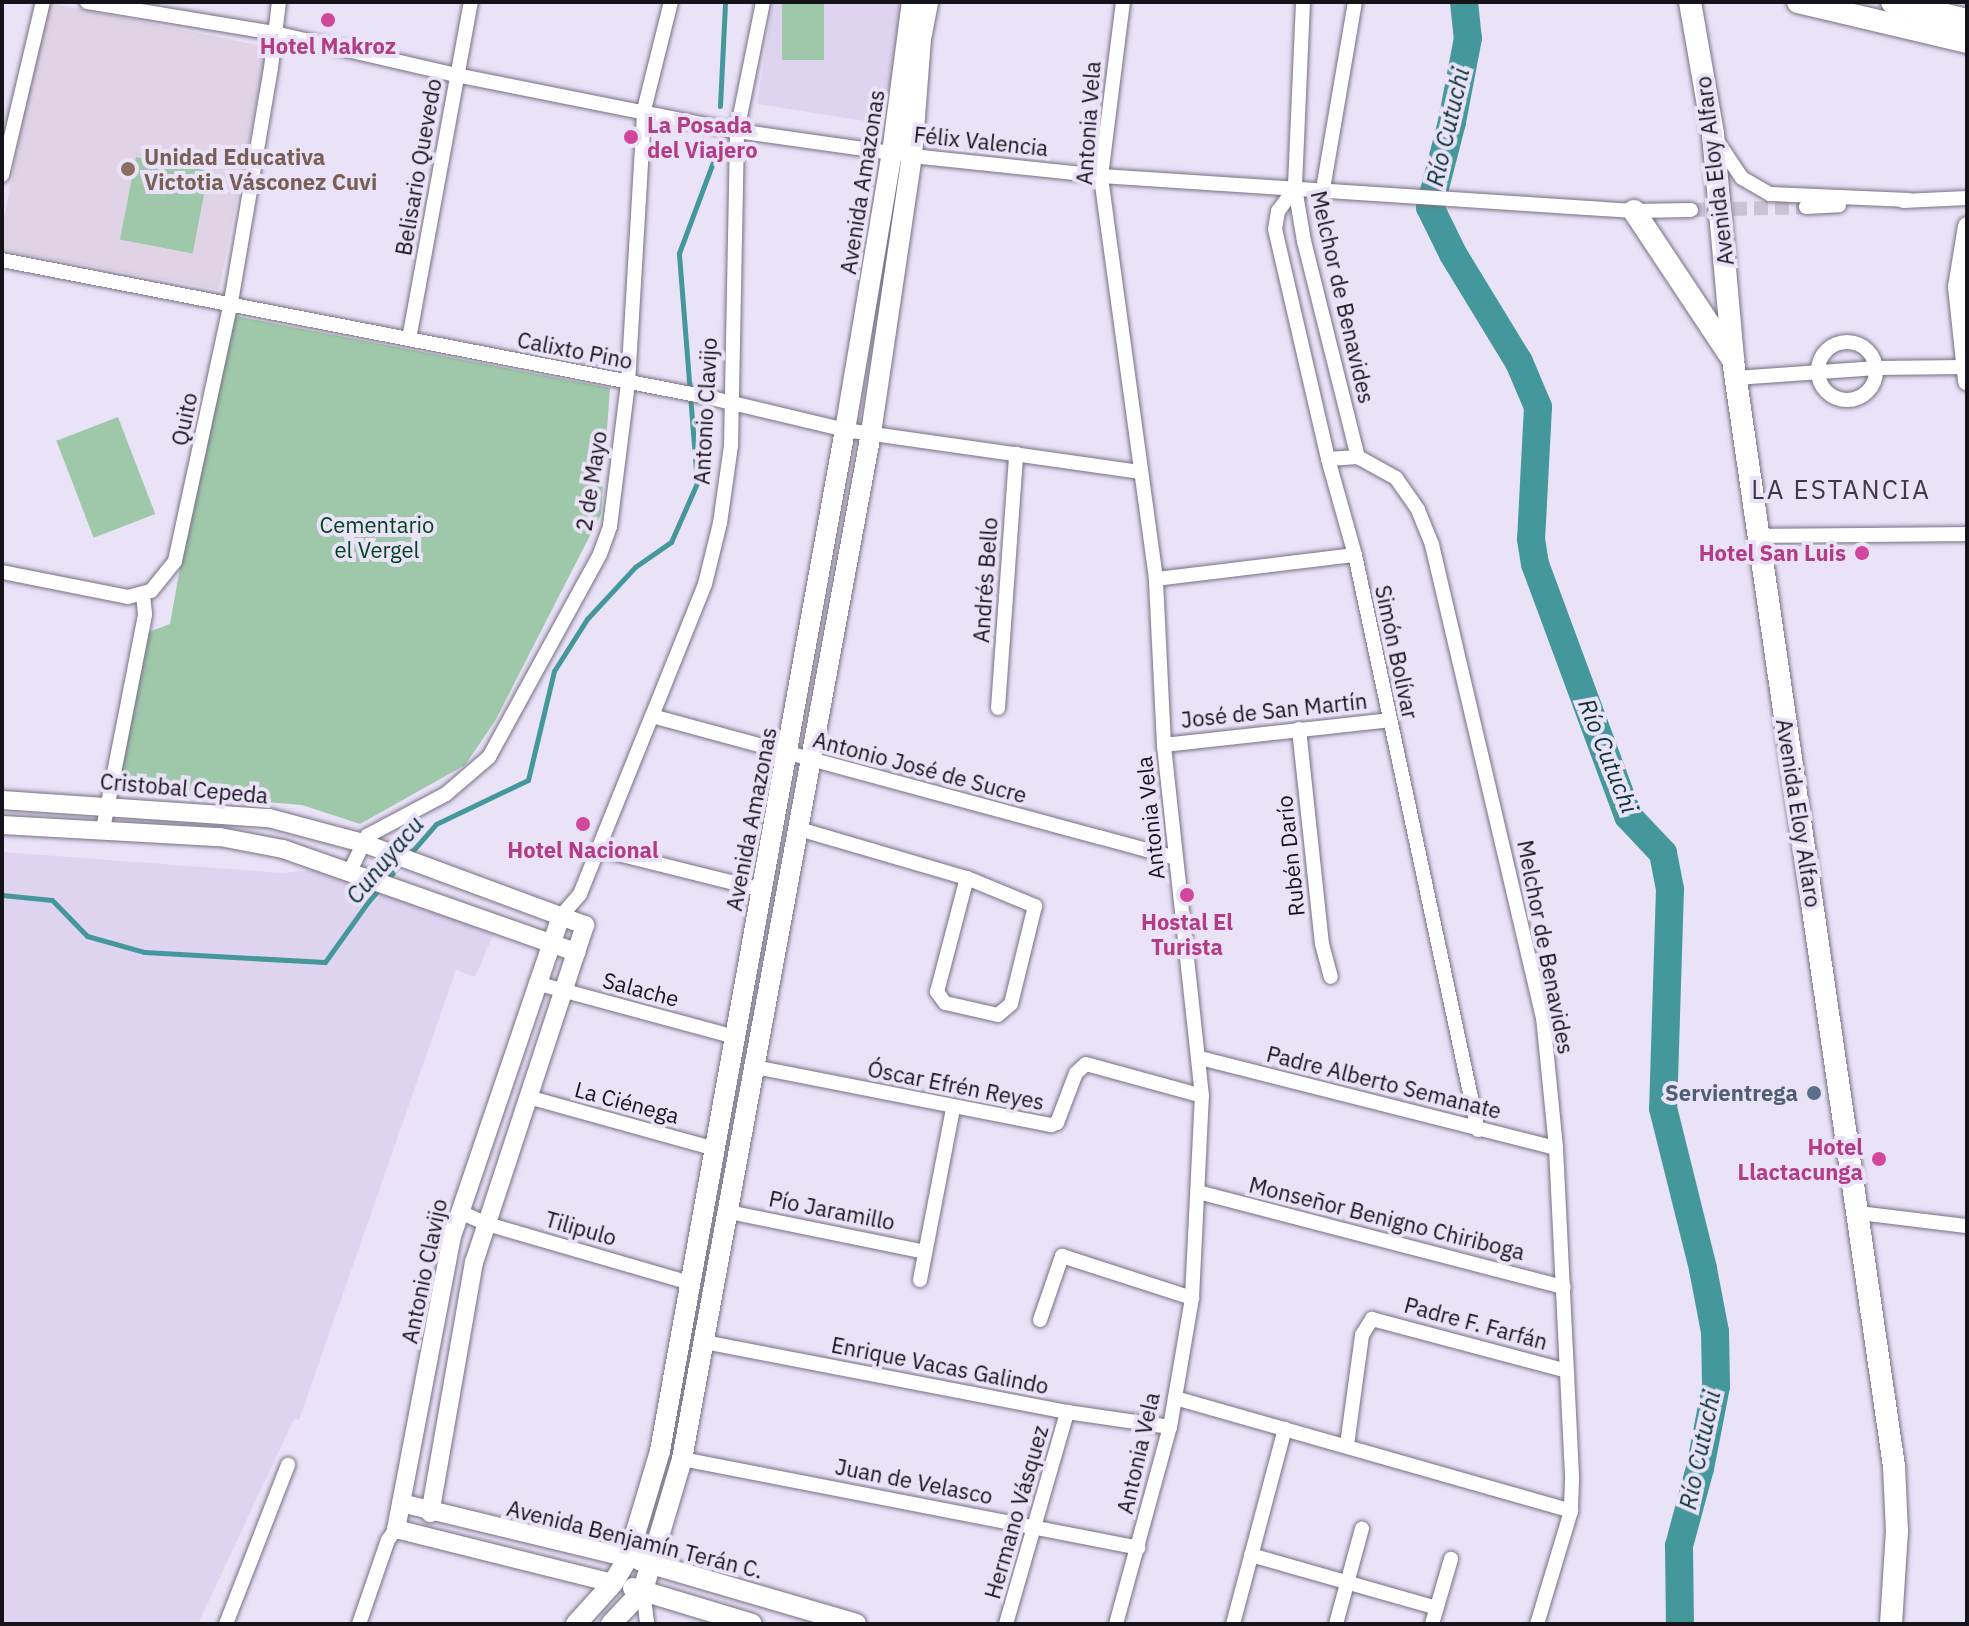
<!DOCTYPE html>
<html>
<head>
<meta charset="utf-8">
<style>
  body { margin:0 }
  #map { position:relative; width:1969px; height:1626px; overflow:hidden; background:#eae2f7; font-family:"IBM Plex Sans",sans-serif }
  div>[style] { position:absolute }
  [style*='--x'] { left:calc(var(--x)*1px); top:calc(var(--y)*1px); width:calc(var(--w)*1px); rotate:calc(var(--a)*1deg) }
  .built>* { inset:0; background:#dfd4f0 }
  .education>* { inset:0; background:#e0d3e6 }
  .green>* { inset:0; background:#9fc8aa; transform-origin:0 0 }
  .stream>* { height:5px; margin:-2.5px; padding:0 2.5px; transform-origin:2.5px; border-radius:2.5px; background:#44989c }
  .river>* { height:28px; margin:-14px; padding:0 14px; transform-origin:14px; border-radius:14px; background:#44989c }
  .minor-tunnel>* { height:14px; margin-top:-7px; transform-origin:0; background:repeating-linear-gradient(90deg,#cac3d6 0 14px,transparent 0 21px) }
  .roads { filter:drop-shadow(0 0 2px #777083) drop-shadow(0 0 2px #777083) }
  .minor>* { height:14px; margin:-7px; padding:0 7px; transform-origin:7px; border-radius:7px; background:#fff }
  .minor>.ring { margin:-7px; padding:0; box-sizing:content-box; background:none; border:14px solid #fff; border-radius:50% }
  .tertiary>* { height:18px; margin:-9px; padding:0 9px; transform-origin:9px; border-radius:9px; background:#fff }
  .secondary>* { height:20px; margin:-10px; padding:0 10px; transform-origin:10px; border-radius:10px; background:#fff }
  .primary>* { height:22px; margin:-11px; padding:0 11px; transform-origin:11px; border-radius:11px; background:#fff }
  .dots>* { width:22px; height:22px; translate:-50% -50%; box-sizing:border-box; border:4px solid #eae2f7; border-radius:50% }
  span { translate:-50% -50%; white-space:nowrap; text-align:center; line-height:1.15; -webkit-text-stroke:8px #eae2f7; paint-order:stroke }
  .hotel-label { font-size:22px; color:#b23c85; font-weight:700 }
  .left { translate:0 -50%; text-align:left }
  .right { translate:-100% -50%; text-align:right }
  .street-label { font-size:22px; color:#15131a }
  .education-label { font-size:22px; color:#785e54; font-weight:700 }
  .park-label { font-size:22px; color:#00431f }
  .service-label { font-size:22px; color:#4e5e75; font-weight:700 }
  .water-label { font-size:24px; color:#083234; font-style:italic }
  .quarter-label { font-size:26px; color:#3f3849; letter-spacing:2px }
  .frame { position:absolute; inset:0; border:4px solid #15131a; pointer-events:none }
</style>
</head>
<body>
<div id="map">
  <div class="built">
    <div style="clip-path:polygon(773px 2px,903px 2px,884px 124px,757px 104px)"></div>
    <div style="clip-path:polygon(2px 852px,281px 873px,314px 870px,389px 890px,495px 931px,475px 977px,456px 970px,299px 1420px,294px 1419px,198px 1624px,2px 1624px)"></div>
  </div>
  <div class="education">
    <div style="clip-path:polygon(46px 2px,267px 47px,219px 290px,2px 250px,2px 228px)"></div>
  </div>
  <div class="green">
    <div style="left:782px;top:2px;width:42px;height:58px"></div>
    <div style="left:136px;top:157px;width:74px;height:84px;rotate:11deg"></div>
    <div style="clip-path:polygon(225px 314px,610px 388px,601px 514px,495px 721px,465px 765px,360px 824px,302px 805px,118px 790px,149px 632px,170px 624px)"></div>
    <div style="left:118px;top:417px;width:104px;height:66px;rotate:69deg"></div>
  </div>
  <div class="stream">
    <div style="--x:720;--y:106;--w:104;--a:-87.2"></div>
    <div style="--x:409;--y:855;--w:41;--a:-48.9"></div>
    <div style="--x:436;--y:824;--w:102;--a:-25.6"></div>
    <div style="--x:528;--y:780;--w:112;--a:-76.6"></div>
    <div style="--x:554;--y:671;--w:62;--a:-57.6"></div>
    <div style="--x:587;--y:619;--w:71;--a:-47.3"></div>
    <div style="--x:635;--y:567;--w:44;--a:-34.8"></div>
    <div style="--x:671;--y:542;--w:64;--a:-66.2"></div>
    <div style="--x:697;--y:483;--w:231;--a:-94.5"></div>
    <div style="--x:679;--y:253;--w:97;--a:-69.5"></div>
    <div style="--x:2;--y:895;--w:50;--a:5.7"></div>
    <div style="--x:52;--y:900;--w:50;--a:45.8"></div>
    <div style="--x:87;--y:936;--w:59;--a:15.7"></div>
    <div style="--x:144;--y:952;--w:181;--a:3.2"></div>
    <div style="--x:325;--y:962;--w:74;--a:-54.4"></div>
    <div style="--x:368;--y:902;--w:52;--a:-49.6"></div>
  </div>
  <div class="river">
    <div style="--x:1464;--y:2;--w:36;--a:84"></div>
    <div style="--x:1468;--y:38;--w:86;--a:100.8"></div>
    <div style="--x:1452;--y:122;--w:88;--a:104.5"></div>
    <div style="--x:1430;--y:207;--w:52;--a:63.9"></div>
    <div style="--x:1453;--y:254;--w:127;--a:58.6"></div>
    <div style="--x:1519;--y:362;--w:49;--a:67.1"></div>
    <div style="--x:1538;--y:407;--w:132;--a:93"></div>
    <div style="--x:1531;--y:539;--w:25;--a:81"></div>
    <div style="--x:1535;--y:564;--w:269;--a:69.7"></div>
    <div style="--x:1628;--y:816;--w:51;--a:46.6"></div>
    <div style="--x:1663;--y:853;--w:37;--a:79"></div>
    <div style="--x:1670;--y:889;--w:219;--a:91.8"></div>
    <div style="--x:1663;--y:1108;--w:166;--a:76"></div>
    <div style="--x:1703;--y:1269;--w:64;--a:79.2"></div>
    <div style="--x:1715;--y:1332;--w:54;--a:88.9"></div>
    <div style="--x:1716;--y:1386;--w:84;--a:101"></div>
    <div style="--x:1700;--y:1468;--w:81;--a:105.1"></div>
    <div style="--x:1679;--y:1546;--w:78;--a:89.3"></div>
  </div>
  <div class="minor-tunnel">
    <div style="--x:1691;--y:210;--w:115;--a:-1.5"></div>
  </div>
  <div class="roads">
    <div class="minor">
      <div style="--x:87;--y:2;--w:190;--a:9.4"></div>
      <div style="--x:274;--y:33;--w:187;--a:13"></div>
      <div style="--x:456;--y:75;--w:287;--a:11.3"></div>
      <div style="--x:737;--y:131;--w:177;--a:8.1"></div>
      <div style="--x:912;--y:156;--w:190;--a:6"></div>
      <div style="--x:1101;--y:176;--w:534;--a:3.76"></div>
      <div style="--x:1634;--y:211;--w:57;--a:-1"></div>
      <div style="--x:1303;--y:2;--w:186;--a:92.5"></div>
      <div style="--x:1295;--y:188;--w:54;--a:80.4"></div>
      <div style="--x:1304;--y:241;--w:223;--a:76"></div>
      <div style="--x:1715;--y:138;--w:48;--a:56"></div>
      <div style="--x:1742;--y:178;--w:32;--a:30"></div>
      <div style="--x:1770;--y:194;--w:139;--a:2.5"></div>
      <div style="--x:2;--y:175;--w:178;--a:-76.7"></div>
      <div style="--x:1295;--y:188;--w:29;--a:126"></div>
      <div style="--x:1278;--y:211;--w:18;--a:99"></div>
      <div style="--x:1275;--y:229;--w:236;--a:77"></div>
      <div style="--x:1328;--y:459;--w:100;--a:74.3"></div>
      <div style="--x:1355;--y:555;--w:588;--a:77.93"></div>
      <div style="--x:1323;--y:189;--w:190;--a:-80.3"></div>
      <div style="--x:1903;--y:201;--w:64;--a:-2.7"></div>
      <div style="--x:1806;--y:207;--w:33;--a:-3"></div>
      <div style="--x:2;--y:260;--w:718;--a:11"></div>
      <div style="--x:707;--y:397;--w:142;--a:13.4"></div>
      <div style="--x:845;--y:430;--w:299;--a:8.1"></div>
      <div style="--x:409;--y:339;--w:343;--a:-79.6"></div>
      <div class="ring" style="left:1818px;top:342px;width:44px;height:44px"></div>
      <div style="--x:1736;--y:378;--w:141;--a:-4.1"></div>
      <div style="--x:1877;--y:368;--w:87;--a:-0.7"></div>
      <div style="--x:1328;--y:459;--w:30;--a:-4"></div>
      <div style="--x:1358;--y:457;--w:43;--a:28.9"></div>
      <div style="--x:1396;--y:478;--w:39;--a:55"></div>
      <div style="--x:1418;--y:510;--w:38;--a:68"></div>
      <div style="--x:1432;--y:545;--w:485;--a:76.8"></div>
      <div style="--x:1543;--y:1017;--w:132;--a:84.3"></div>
      <div style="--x:1556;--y:1148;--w:332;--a:87.2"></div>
      <div style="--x:1572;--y:1480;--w:31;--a:92"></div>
      <div style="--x:1571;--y:1511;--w:118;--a:106.7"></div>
      <div style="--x:1758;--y:536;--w:209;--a:-0.5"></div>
      <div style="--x:2;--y:572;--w:128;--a:11.2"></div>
      <div style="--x:128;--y:597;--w:24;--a:-15"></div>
      <div style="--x:151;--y:591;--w:38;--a:-51"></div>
      <div style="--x:175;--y:561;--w:265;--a:-77.8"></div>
      <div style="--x:231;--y:302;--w:237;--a:-80.3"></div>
      <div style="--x:271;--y:68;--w:66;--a:-83.1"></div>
      <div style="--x:1156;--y:579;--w:200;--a:-6.9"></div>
      <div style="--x:998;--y:708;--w:255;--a:-85.9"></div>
      <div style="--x:652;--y:716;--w:543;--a:15.16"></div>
      <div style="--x:1299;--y:729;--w:216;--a:83.9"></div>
      <div style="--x:1322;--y:944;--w:34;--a:75"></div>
      <div style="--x:1164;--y:745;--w:226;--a:-6.3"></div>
      <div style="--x:103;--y:829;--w:219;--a:-78.9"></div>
      <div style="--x:145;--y:614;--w:19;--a:-96"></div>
      <div style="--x:799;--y:829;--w:175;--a:16.3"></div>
      <div style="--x:967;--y:878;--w:74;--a:22.4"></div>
      <div style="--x:1035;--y:906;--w:101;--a:103.8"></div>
      <div style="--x:1011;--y:1004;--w:17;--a:140"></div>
      <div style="--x:998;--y:1015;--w:54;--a:-167.2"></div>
      <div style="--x:945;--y:1003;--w:14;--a:-126"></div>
      <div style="--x:937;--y:992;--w:118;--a:-75.3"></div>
      <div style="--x:598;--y:849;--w:169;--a:14"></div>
      <div style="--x:350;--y:871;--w:39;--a:-64"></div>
      <div style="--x:367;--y:836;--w:89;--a:-28"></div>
      <div style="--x:446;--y:794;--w:57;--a:-40.7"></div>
      <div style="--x:489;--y:757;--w:231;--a:-61.3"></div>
      <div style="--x:600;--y:554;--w:30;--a:-70"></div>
      <div style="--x:610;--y:526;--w:144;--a:-82.8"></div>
      <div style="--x:628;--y:383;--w:273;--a:-86.6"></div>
      <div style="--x:644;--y:110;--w:111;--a:-76"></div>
      <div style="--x:561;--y:916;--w:29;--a:-49"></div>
      <div style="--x:580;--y:894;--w:192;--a:-68"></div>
      <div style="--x:652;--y:716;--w:142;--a:-68.1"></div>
      <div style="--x:705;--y:584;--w:63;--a:-76.2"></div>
      <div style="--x:720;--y:523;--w:78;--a:-81.9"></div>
      <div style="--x:731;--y:446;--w:315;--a:-88.9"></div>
      <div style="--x:737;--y:131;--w:132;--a:-78.6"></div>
      <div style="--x:536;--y:983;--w:206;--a:15.2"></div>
      <div style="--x:1200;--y:1058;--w:367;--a:14.2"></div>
      <div style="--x:755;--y:1067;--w:302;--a:11.1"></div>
      <div style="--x:1051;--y:1125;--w:6;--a:-18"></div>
      <div style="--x:1057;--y:1123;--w:53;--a:-69.2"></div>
      <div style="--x:1076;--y:1073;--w:13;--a:-42"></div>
      <div style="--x:1086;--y:1064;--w:120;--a:15.4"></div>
      <div style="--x:528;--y:1097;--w:194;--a:15.5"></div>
      <div style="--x:1198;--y:1192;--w:378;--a:14.6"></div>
      <div style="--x:460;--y:1212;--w:30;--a:24"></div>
      <div style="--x:487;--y:1224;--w:211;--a:16.2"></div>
      <div style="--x:729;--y:1212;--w:200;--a:11.5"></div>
      <div style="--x:1859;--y:1213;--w:109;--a:6.9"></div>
      <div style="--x:920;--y:1280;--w:175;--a:-79.1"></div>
      <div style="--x:1040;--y:1320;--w:68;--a:-71"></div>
      <div style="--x:1062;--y:1256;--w:137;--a:17.9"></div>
      <div style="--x:704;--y:1342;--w:370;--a:10.9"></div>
      <div style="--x:1067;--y:1412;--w:104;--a:8.3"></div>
      <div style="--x:1175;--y:1398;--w:412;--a:15.9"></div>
      <div style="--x:1347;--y:1445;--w:111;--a:-82.2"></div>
      <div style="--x:1362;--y:1335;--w:19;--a:-58"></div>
      <div style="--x:1372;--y:1319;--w:199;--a:14.9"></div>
      <div style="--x:682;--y:1459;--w:465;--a:11"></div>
      <div style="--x:1251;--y:1555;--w:193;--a:15.9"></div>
      <div style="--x:643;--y:1590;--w:34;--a:83"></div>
      <div style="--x:226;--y:1624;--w:171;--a:-68.7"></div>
      <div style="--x:359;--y:1624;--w:89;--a:-71"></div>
      <div style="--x:388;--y:1540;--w:14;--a:-54"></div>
      <div style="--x:1006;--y:1624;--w:221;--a:-73.9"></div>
      <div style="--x:1116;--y:1624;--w:204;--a:-74.7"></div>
      <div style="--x:1170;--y:1427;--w:131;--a:-80.3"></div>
      <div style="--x:1192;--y:1298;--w:202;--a:-87.2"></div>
      <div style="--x:1202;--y:1096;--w:353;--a:-96.2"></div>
      <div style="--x:1164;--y:745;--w:166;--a:-92.8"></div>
      <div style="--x:1156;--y:579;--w:407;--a:-97.8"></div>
      <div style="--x:1101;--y:176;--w:175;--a:-82.8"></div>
      <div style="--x:1233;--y:1624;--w:202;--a:-75.1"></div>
      <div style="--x:1336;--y:1624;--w:99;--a:-74.8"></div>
      <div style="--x:1432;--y:1624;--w:68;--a:-73.7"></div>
    </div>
    <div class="tertiary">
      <div style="--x:1967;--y:226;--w:62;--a:99.3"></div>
      <div style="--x:1957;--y:287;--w:95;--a:83.9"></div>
      <div style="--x:2;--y:800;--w:268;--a:3.9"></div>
      <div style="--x:269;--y:818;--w:97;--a:14.9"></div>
      <div style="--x:363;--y:843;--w:237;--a:20.3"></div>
      <div style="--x:585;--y:925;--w:355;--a:108.2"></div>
      <div style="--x:474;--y:1262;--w:255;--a:99.9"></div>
      <div style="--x:2;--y:825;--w:218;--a:3.2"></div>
      <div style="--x:220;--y:837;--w:64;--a:10.8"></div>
      <div style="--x:283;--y:849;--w:311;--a:19.4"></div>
      <div style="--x:561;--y:916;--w:338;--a:108.8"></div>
      <div style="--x:452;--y:1236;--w:298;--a:100.8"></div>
      <div style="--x:396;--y:1529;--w:224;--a:14"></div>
      <div style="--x:401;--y:1503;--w:234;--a:13.6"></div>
    </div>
    <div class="secondary">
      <div style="--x:641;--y:1561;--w:224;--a:16.3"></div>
      <div style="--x:633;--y:1588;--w:124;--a:16.8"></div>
      <div style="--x:576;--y:1624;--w:55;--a:-47.9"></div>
      <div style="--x:613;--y:1583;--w:29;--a:-59"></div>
      <div style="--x:628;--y:1558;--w:112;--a:-73.3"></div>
      <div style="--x:660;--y:1451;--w:1038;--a:-79.73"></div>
      <div style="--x:845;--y:430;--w:281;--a:-80.4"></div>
      <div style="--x:892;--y:153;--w:152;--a:-82.5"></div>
      <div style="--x:611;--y:1624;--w:47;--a:-46.7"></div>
      <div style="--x:643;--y:1590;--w:137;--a:-73.4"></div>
      <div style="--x:682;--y:1459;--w:1043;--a:-79.56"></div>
      <div style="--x:871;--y:433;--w:280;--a:-81.6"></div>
      <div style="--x:912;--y:156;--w:117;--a:-85.6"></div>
      <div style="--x:921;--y:39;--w:38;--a:-79"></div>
    </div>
    <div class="primary">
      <div style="--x:1690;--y:2;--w:134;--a:80.1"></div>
      <div style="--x:1713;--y:134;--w:227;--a:84.9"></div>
      <div style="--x:1733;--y:360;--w:1118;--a:81.72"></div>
      <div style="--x:1894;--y:1466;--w:65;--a:87.4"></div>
      <div style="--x:1897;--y:1531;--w:93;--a:93.7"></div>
      <div style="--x:1798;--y:2;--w:174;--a:13.3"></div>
      <div style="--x:1892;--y:2;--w:77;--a:13.5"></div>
      <div style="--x:1634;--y:211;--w:179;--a:56.4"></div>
    </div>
  </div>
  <div class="dots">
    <div style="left:328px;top:20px;background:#d1479c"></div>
    <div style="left:631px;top:137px;background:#d1479c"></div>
    <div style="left:128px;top:169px;background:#8d6e63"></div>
    <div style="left:1862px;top:553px;background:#d1479c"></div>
    <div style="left:583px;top:824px;background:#d1479c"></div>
    <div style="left:1187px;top:895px;background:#d1479c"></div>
    <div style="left:1814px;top:1093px;background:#5c6f8a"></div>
    <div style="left:1879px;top:1159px;background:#d1479c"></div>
  </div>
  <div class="hotel-label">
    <span style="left:328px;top:46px">Hotel Makroz</span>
    <span class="left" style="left:647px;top:137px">La Posada<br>del Viajero</span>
    <span class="right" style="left:1846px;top:553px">Hotel San Luis</span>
    <span style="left:583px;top:850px">Hotel Nacional</span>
    <span style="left:1187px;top:934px">Hostal El<br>Turista</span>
    <span class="right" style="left:1863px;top:1159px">Hotel<br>Llactacunga</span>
  </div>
  <div class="street-label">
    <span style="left:1088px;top:123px;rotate:-86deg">Antonia Vela</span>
    <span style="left:981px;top:141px;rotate:6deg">Félix Valencia</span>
    <span style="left:418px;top:167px;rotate:-80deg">Belisario Quevedo</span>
    <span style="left:1714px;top:171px;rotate:-97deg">Avenida Eloy Alfaro</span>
    <span style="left:862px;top:182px;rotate:-81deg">Avenida Amazonas</span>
    <span style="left:1343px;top:297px;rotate:77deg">Melchor de Benavides</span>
    <span style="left:575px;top:350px;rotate:11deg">Calixto Pino</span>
    <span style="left:705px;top:411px;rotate:-87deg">Antonio Clavijo</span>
    <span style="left:184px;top:419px;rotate:-78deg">Quito</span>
    <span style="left:591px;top:481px;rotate:-81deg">2 de Mayo</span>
    <span style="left:985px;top:580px;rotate:-86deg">Andrés Bello</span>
    <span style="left:1397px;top:652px;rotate:78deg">Simón Bolívar</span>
    <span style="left:1274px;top:710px;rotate:-6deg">José de San Martín</span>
    <span style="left:920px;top:767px;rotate:15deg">Antonio José de Sucre</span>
    <span style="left:184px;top:788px;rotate:5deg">Cristobal Cepeda</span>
    <span style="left:1799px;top:813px;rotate:81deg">Avenida Eloy Alfaro</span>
    <span style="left:1150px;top:818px;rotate:-96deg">Antonia Vela</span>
    <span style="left:751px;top:819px;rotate:-79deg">Avenida Amazonas</span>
    <span style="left:1290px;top:856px;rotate:-96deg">Rubén Darío</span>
    <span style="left:1546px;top:947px;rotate:79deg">Melchor de Benavides</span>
    <span style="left:641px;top:989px;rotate:15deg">Salache</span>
    <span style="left:1384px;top:1082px;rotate:14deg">Padre Alberto Semanate</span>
    <span style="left:956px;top:1085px;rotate:11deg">Óscar Efrén Reyes</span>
    <span style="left:627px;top:1102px;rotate:15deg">La Ciénega</span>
    <span style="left:832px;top:1210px;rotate:11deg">Pío Jaramillo</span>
    <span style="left:1387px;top:1218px;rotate:14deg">Monseñor Benigno Chiriboga</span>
    <span style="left:581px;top:1228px;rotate:16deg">Tilipulo</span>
    <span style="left:424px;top:1271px;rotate:-78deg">Antonio Clavijo</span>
    <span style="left:1476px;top:1323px;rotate:15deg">Padre F. Farfán</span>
    <span style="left:940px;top:1365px;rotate:11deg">Enrique Vacas Galindo</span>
    <span style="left:1138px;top:1453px;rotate:-77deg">Antonia Vela</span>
    <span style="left:914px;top:1481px;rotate:11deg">Juan de Velasco</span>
    <span style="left:1016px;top:1512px;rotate:-74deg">Hermano Vásquez</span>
    <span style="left:635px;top:1539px;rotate:14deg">Avenida Benjamín Terán C.</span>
  </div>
  <div class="education-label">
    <span class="left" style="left:144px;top:169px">Unidad Educativa<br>Victotia Vásconez Cuvi</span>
  </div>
  <div class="park-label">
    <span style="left:377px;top:537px">Cementario<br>el Vergel</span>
  </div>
  <div class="service-label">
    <span class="right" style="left:1798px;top:1093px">Servientrega</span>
  </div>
  <div class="water-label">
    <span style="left:1448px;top:127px;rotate:-77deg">Río Cutuchi</span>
    <span style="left:1608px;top:756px;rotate:68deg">Río Cutuchi</span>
    <span style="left:385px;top:860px;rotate:-50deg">Cunuyacu</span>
    <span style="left:1700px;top:1450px;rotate:-78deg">Río Cutuchi</span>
  </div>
  <div class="quarter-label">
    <span style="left:1841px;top:490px">LA ESTANCIA</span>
  </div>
  <div class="frame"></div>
</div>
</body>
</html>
